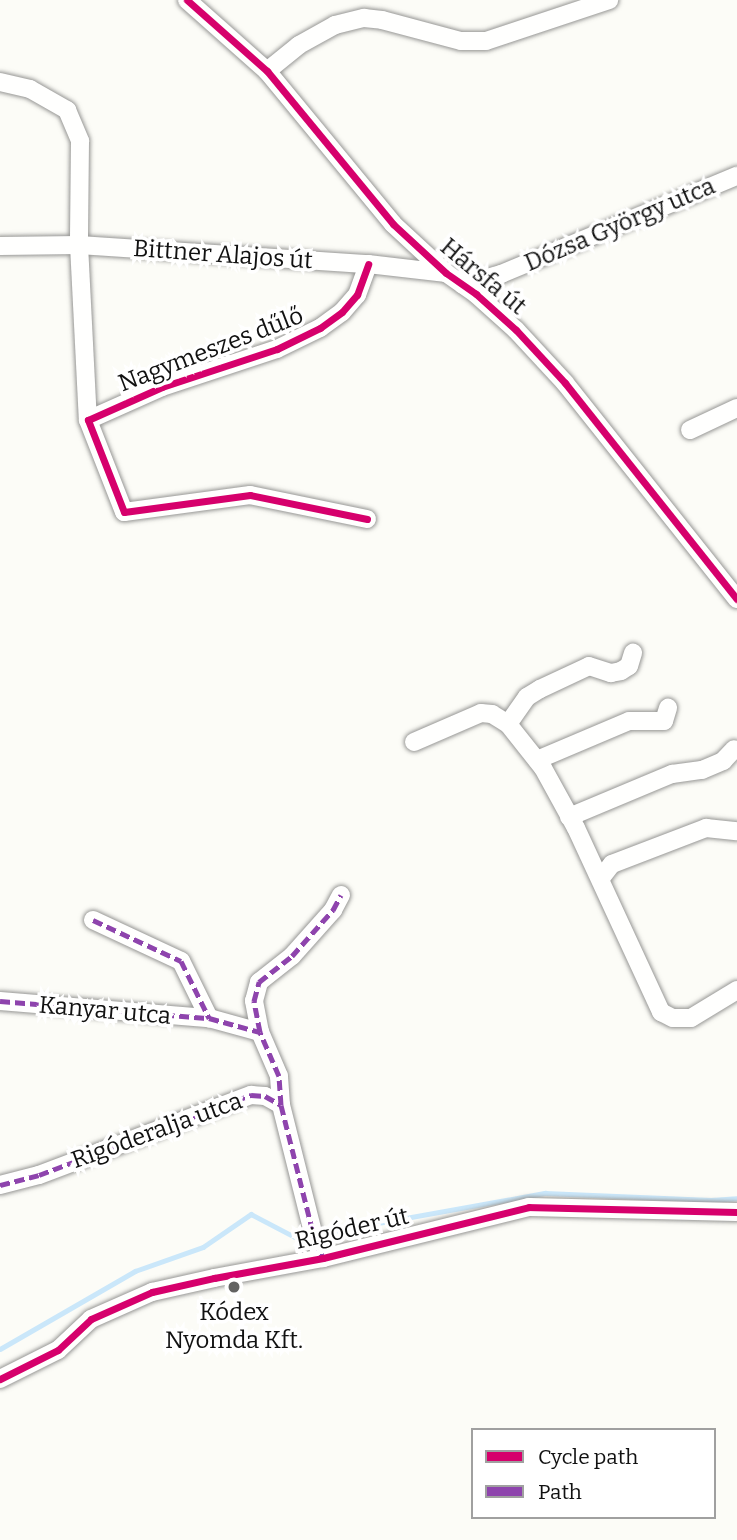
<!DOCTYPE html>
<html>
<head>
<meta charset="utf-8">
<style>
  body { margin:0 }
  #map { position:relative; width:737px; height:1540px; overflow:hidden; background:#fcfcf7; font-family:Bitter,serif }
  div>[style] { position:absolute }
  [style*='--x'] { left:calc(var(--x)*1px); top:calc(var(--y)*1px); width:calc(var(--w)*1px); rotate:calc(var(--a)*1deg) }
  .stream>* { height:4.5px; margin:-2.25px; padding:0 2.25px; transform-origin:2.25px; border-radius:2.25px; background:#cae7fa }
  .roads { filter:drop-shadow(0 0 2px #979795) drop-shadow(0 0 2px #979795) }
  .minor>* { height:18px; margin:-9px; padding:0 9px; transform-origin:9px; border-radius:9px; background:#fffffe }
  .quiet>* { height:5px; margin-top:-2.5px; transform-origin:0; background:repeating-linear-gradient(90deg,#8e44ad 0 10px,transparent 0 15px) }
  .cycleway>* { height:7px; margin:-3.5px; padding:0 3.5px; transform-origin:3.5px; border-radius:3.5px; background:#d6006c }
  .dots>* { width:19px; height:19px; translate:-50% -50%; box-sizing:border-box; border:4px solid #fff; border-radius:50% }
  span { translate:-50% -50%; white-space:nowrap; text-align:center; line-height:1.15; -webkit-text-stroke:7px #fff; paint-order:stroke }
  .street-label { font-size:24px; color:#111 }
  .poi-label { font-size:24px; color:#111 }
  .legend { position:absolute; left:471px; top:1428px; width:245px; height:91px; box-sizing:border-box; background:#fff; border:2px solid #a0a0a0; margin:0; padding:9px 12px; list-style:none; font-size:21px; color:#111 }
  .legend li { display:flex; align-items:center; gap:14px; height:35px }
  .legend b { width:35px; border:2px solid #a0a0a0 }
</style>
</head>
<body>
<div id="map">
  <div class="stream">
    <div style="--x:317;--y:1234;--w:232;--a:-10.2"></div>
    <div style="--x:545;--y:1193;--w:166;--a:2.4"></div>
    <div style="--x:711;--y:1200;--w:26;--a:-4"></div>
    <div style="--x:0;--y:1349;--w:156;--a:-30"></div>
    <div style="--x:135;--y:1271;--w:72;--a:-19.4"></div>
    <div style="--x:203;--y:1247;--w:58;--a:-34.5"></div>
    <div style="--x:251;--y:1214;--w:50;--a:27.6"></div>
    <div style="--x:295;--y:1237;--w:13;--a:-9"></div>
  </div>
  <div class="roads">
    <div class="minor">
      <div style="--x:187;--y:0;--w:107;--a:41.6"></div>
      <div style="--x:267;--y:71;--w:198;--a:50.5"></div>
      <div style="--x:393;--y:224;--w:72;--a:42.8"></div>
      <div style="--x:446;--y:273;--w:37;--a:35"></div>
      <div style="--x:476;--y:294;--w:54;--a:42"></div>
      <div style="--x:516;--y:330;--w:72;--a:47.2"></div>
      <div style="--x:565;--y:383;--w:276;--a:51.5"></div>
      <div style="--x:267;--y:71;--w:41;--a:-39.1"></div>
      <div style="--x:299;--y:45;--w:41;--a:-29.1"></div>
      <div style="--x:335;--y:25;--w:30;--a:-14"></div>
      <div style="--x:364;--y:18;--w:18;--a:6"></div>
      <div style="--x:382;--y:20;--w:82;--a:14.9"></div>
      <div style="--x:461;--y:41;--w:25;--a:0"></div>
      <div style="--x:486;--y:41;--w:130;--a:-18.4"></div>
      <div style="--x:0;--y:82;--w:31;--a:13"></div>
      <div style="--x:30;--y:89;--w:43;--a:29.6"></div>
      <div style="--x:67;--y:110;--w:34;--a:67"></div>
      <div style="--x:80;--y:141;--w:104;--a:90.6"></div>
      <div style="--x:79;--y:245;--w:175;--a:87.1"></div>
      <div style="--x:0;--y:246;--w:79;--a:-0.7"></div>
      <div style="--x:79;--y:245;--w:290;--a:3.8"></div>
      <div style="--x:368;--y:264;--w:79;--a:6.6"></div>
      <div style="--x:463;--y:285;--w:40;--a:-16"></div>
      <div style="--x:501;--y:274;--w:256;--a:-22.6"></div>
      <div style="--x:690;--y:430;--w:52;--a:-25.1"></div>
      <div style="--x:367;--y:519;--w:119;--a:-168.4"></div>
      <div style="--x:250;--y:495;--w:127;--a:172.3"></div>
      <div style="--x:124;--y:512;--w:99;--a:-111.4"></div>
      <div style="--x:88;--y:420;--w:81;--a:-24"></div>
      <div style="--x:162;--y:387;--w:121;--a:-18.3"></div>
      <div style="--x:277;--y:349;--w:48;--a:-26"></div>
      <div style="--x:320;--y:328;--w:27;--a:-36"></div>
      <div style="--x:342;--y:312;--w:23;--a:-49"></div>
      <div style="--x:357;--y:295;--w:33;--a:-70"></div>
      <div style="--x:508;--y:724;--w:33;--a:-55"></div>
      <div style="--x:527;--y:697;--w:15;--a:-32"></div>
      <div style="--x:540;--y:689;--w:54;--a:-25.1"></div>
      <div style="--x:589;--y:666;--w:23;--a:18"></div>
      <div style="--x:611;--y:673;--w:10;--a:-11"></div>
      <div style="--x:621;--y:671;--w:9;--a:-32"></div>
      <div style="--x:629;--y:666;--w:14;--a:-73"></div>
      <div style="--x:414;--y:742;--w:73;--a:-23.4"></div>
      <div style="--x:481;--y:713;--w:11;--a:5"></div>
      <div style="--x:492;--y:714;--w:19;--a:32"></div>
      <div style="--x:508;--y:724;--w:56;--a:51.5"></div>
      <div style="--x:543;--y:768;--w:68;--a:61.2"></div>
      <div style="--x:576;--y:828;--w:203;--a:65.2"></div>
      <div style="--x:661;--y:1012;--w:13;--a:27"></div>
      <div style="--x:673;--y:1018;--w:18;--a:0"></div>
      <div style="--x:691;--y:1018;--w:54;--a:-31.3"></div>
      <div style="--x:537;--y:760;--w:100;--a:-23"></div>
      <div style="--x:629;--y:721;--w:35;--a:0"></div>
      <div style="--x:664;--y:721;--w:14;--a:-73"></div>
      <div style="--x:569;--y:817;--w:112;--a:-22.7"></div>
      <div style="--x:672;--y:774;--w:30;--a:-8"></div>
      <div style="--x:702;--y:770;--w:23;--a:-23"></div>
      <div style="--x:723;--y:761;--w:16;--a:-47"></div>
      <div style="--x:601;--y:878;--w:18;--a:-52"></div>
      <div style="--x:612;--y:864;--w:101;--a:-21"></div>
      <div style="--x:706;--y:828;--w:31;--a:6"></div>
      <div style="--x:93;--y:920;--w:97;--a:25"></div>
      <div style="--x:181;--y:961;--w:64;--a:63.8"></div>
      <div style="--x:209;--y:1018;--w:53;--a:15.4"></div>
      <div style="--x:0;--y:1001;--w:210;--a:4.7"></div>
      <div style="--x:281;--y:1105;--w:29;--a:-94"></div>
      <div style="--x:279;--y:1076;--w:48;--a:-113.4"></div>
      <div style="--x:260;--y:1032;--w:32;--a:-101"></div>
      <div style="--x:254;--y:1001;--w:20;--a:-75"></div>
      <div style="--x:259;--y:982;--w:42;--a:-38.2"></div>
      <div style="--x:292;--y:956;--w:62;--a:-48.3"></div>
      <div style="--x:333;--y:910;--w:17;--a:-62"></div>
      <div style="--x:0;--y:1185;--w:40;--a:-14.4"></div>
      <div style="--x:39;--y:1175;--w:227;--a:-20.7"></div>
      <div style="--x:251;--y:1095;--w:14;--a:4"></div>
      <div style="--x:265;--y:1096;--w:18;--a:29"></div>
      <div style="--x:281;--y:1105;--w:139;--a:75.9"></div>
      <div style="--x:315;--y:1240;--w:20;--a:66"></div>
      <div style="--x:0;--y:1379;--w:65;--a:-26.6"></div>
      <div style="--x:58;--y:1350;--w:45;--a:-43.2"></div>
      <div style="--x:91;--y:1319;--w:67;--a:-23.9"></div>
      <div style="--x:152;--y:1292;--w:64;--a:-12.7"></div>
      <div style="--x:214;--y:1278;--w:111;--a:-10.4"></div>
      <div style="--x:323;--y:1258;--w:212;--a:-13.9"></div>
      <div style="--x:529;--y:1207;--w:208;--a:1.4"></div>
    </div>
  </div>
  <div class="quiet">
    <div style="--x:93;--y:920;--w:97;--a:25"></div>
    <div style="--x:181;--y:961;--w:64;--a:63.8"></div>
    <div style="--x:209;--y:1018;--w:53;--a:15.4"></div>
    <div style="--x:0;--y:1001;--w:210;--a:4.7"></div>
    <div style="--x:281;--y:1105;--w:29;--a:-94"></div>
    <div style="--x:279;--y:1076;--w:48;--a:-113.4"></div>
    <div style="--x:260;--y:1032;--w:32;--a:-101"></div>
    <div style="--x:254;--y:1001;--w:20;--a:-75"></div>
    <div style="--x:259;--y:982;--w:42;--a:-38.2"></div>
    <div style="--x:292;--y:956;--w:62;--a:-48.3"></div>
    <div style="--x:333;--y:910;--w:17;--a:-62"></div>
    <div style="--x:0;--y:1185;--w:40;--a:-14.4"></div>
    <div style="--x:39;--y:1175;--w:227;--a:-20.7"></div>
    <div style="--x:251;--y:1095;--w:14;--a:4"></div>
    <div style="--x:265;--y:1096;--w:18;--a:29"></div>
    <div style="--x:281;--y:1105;--w:139;--a:75.9"></div>
    <div style="--x:315;--y:1240;--w:20;--a:66"></div>
  </div>
  <div class="cycleway">
    <div style="--x:187;--y:0;--w:107;--a:41.6"></div>
    <div style="--x:267;--y:71;--w:198;--a:50.5"></div>
    <div style="--x:393;--y:224;--w:72;--a:42.8"></div>
    <div style="--x:446;--y:273;--w:37;--a:35"></div>
    <div style="--x:476;--y:294;--w:54;--a:42"></div>
    <div style="--x:516;--y:330;--w:72;--a:47.2"></div>
    <div style="--x:565;--y:383;--w:276;--a:51.5"></div>
    <div style="--x:367;--y:519;--w:119;--a:-168.4"></div>
    <div style="--x:250;--y:495;--w:127;--a:172.3"></div>
    <div style="--x:124;--y:512;--w:99;--a:-111.4"></div>
    <div style="--x:88;--y:420;--w:81;--a:-24"></div>
    <div style="--x:162;--y:387;--w:121;--a:-18.3"></div>
    <div style="--x:277;--y:349;--w:48;--a:-26"></div>
    <div style="--x:320;--y:328;--w:27;--a:-36"></div>
    <div style="--x:342;--y:312;--w:23;--a:-49"></div>
    <div style="--x:357;--y:295;--w:33;--a:-70"></div>
    <div style="--x:0;--y:1379;--w:65;--a:-26.6"></div>
    <div style="--x:58;--y:1350;--w:45;--a:-43.2"></div>
    <div style="--x:91;--y:1319;--w:67;--a:-23.9"></div>
    <div style="--x:152;--y:1292;--w:64;--a:-12.7"></div>
    <div style="--x:214;--y:1278;--w:111;--a:-10.4"></div>
    <div style="--x:323;--y:1258;--w:212;--a:-13.9"></div>
    <div style="--x:529;--y:1207;--w:208;--a:1.4"></div>
  </div>
  <div class="dots">
    <div style="left:234px;top:1287px;background:#636362"></div>
  </div>
  <div class="street-label">
    <span style="left:620px;top:225px;rotate:-23deg">Dózsa György utca</span>
    <span style="left:223px;top:255px;rotate:4deg">Bittner Alajos út</span>
    <span style="left:483px;top:277px;rotate:40deg">Hársfa út</span>
    <span style="left:211px;top:350px;rotate:-21deg">Nagymeszes dűlő</span>
    <span style="left:105px;top:1011px;rotate:5deg">Kanyar utca</span>
    <span style="left:157px;top:1131px;rotate:-20deg">Rigóderalja utca</span>
    <span style="left:352px;top:1229px;rotate:-13deg">Rigóder út</span>
  </div>
  <div class="poi-label">
    <span style="left:234px;top:1327px">Kódex<br>Nyomda Kft.</span>
  </div>
  <ul class="legend">
  <li><b style="height:9px;background:#d6006c"></b>Cycle path</li>
  <li><b style="height:9px;background:#8e44ad"></b>Path</li>
  </ul>
</div>
</body>
</html>
